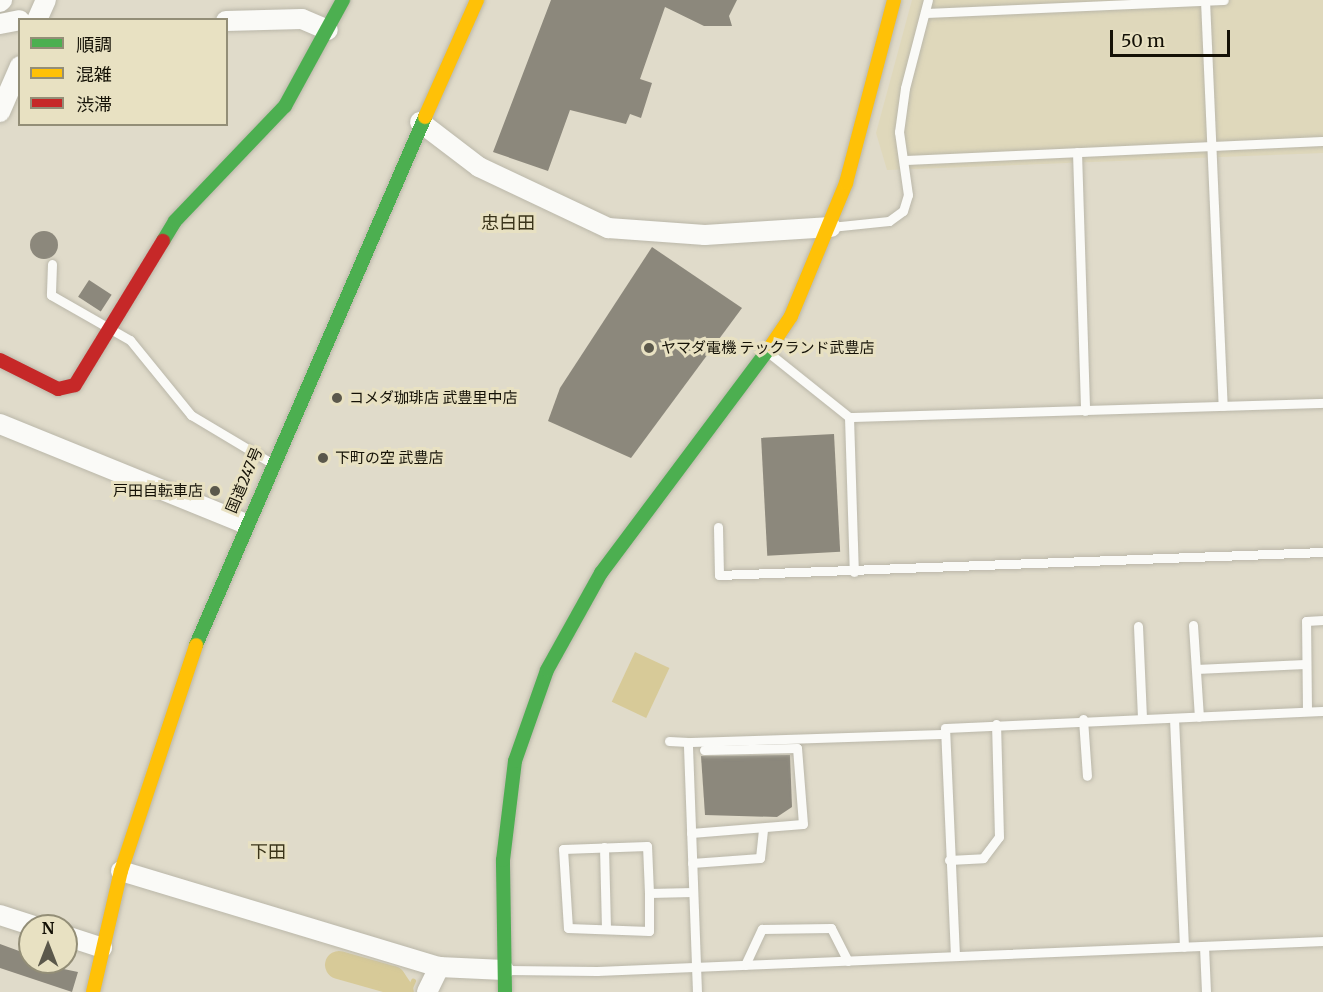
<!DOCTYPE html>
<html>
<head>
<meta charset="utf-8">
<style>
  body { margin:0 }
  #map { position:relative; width:1323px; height:992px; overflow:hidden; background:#e0dbca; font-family:Merriweather,"Noto Sans JP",serif }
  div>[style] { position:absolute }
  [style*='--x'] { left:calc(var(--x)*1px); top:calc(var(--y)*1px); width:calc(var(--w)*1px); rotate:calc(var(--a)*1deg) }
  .built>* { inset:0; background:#dfd8bb }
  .water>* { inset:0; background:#d7ca98; transform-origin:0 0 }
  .stream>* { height:4.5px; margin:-2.25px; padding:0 2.25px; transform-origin:2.25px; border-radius:2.25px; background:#d7ca98 }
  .river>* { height:28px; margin:-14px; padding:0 14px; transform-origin:14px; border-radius:14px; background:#d7ca98 }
  .building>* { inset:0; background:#8c887c; transform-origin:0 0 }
  .round { border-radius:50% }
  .roads { filter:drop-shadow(0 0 2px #bab7a9) drop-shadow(0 0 2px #bab7a9) }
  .lane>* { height:9px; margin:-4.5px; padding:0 4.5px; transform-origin:4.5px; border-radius:4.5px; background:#fafaf7 }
  .street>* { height:20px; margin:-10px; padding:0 10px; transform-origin:10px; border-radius:10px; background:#fafaf7 }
  .fast>* { height:14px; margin:-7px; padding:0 7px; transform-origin:7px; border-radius:7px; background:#4caf50 }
  .slow>* { height:14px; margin:-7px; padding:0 7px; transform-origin:7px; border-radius:7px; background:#ffc107 }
  .jam>* { height:14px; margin:-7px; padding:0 7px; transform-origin:7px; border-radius:7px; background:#c62828 }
  .dots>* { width:16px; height:16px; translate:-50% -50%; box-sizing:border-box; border:3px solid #e8e1c2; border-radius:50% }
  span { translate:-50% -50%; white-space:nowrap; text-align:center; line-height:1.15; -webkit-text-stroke:6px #e8e1c2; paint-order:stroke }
  .poi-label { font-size:15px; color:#141106 }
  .left { translate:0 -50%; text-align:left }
  .right { translate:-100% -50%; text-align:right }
  .street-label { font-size:15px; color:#141106 }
  .quarter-label { font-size:18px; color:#3a341a }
  .legend { position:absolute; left:18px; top:18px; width:210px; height:108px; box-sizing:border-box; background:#e8e1c2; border:2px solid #938e77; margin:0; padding:8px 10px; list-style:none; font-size:18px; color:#141106 }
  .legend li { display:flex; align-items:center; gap:12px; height:30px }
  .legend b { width:30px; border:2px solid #938e77 }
  .north { position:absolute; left:18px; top:914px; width:60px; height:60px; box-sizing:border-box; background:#e8e1c2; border:2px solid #938e77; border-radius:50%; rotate:0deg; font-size:16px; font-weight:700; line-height:24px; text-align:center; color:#141106 }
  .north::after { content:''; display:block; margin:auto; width:21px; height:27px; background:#5b584b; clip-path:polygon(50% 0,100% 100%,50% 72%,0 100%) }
  .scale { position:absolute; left:1110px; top:30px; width:120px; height:27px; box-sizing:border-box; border:3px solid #141106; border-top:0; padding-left:8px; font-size:18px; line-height:21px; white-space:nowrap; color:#141106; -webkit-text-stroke:4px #e8e1c2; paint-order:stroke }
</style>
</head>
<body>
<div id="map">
  <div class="built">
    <div style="clip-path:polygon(912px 0,1323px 0,1323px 153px,887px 170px,876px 133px)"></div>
  </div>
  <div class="water">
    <div style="left:635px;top:652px;width:38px;height:55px;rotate:25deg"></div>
  </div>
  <div class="stream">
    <div style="--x:408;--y:992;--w:12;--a:-66"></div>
  </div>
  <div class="river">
    <div style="--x:339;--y:965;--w:55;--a:15.8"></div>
    <div style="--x:392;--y:980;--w:14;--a:56"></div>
  </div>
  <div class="building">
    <div style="clip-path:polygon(551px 0,737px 0,729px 16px,732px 26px,704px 26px,665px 7px,640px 79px,652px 83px,641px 118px,630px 114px,626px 124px,570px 110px,548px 171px,493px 152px)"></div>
    <div class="round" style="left:30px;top:231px;width:28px;height:28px"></div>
    <div style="clip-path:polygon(652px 247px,742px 308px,631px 458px,548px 421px,560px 388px)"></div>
    <div style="left:89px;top:280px;width:27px;height:20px;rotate:33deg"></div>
    <div style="left:834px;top:434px;width:118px;height:73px;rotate:87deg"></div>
    <div style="clip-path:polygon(790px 755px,792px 807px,777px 817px,705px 815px,701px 756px)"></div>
    <div style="clip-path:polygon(0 944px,30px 955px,30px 962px,78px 972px,72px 992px,0 968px)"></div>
  </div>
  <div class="roads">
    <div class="lane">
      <div style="--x:1205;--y:0;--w:406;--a:87.5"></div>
      <div style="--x:925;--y:13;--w:299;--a:-2.5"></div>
      <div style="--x:1077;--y:152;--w:259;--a:88.2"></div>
      <div style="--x:905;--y:160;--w:418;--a:-2.6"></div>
      <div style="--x:831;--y:227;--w:58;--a:-5.9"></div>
      <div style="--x:889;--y:221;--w:17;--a:-36"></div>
      <div style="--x:903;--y:211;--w:17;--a:-73"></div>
      <div style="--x:908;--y:195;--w:64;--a:-98.1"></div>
      <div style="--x:899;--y:132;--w:44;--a:-82.2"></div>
      <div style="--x:905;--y:88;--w:91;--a:-75.4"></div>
      <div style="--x:52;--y:264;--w:31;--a:92"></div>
      <div style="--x:51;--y:295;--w:91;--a:29.7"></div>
      <div style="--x:130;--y:340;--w:97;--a:50.9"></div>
      <div style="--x:191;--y:415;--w:90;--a:30.9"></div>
      <div style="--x:769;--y:353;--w:102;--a:38.7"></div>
      <div style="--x:849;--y:417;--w:474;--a:-1.7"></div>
      <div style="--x:849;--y:417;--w:155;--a:88.2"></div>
      <div style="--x:718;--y:527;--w:48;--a:88.8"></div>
      <div style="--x:719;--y:575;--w:604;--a:-2.18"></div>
      <div style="--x:1193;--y:625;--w:92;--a:86.3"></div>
      <div style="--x:1138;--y:626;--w:93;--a:87.5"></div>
      <div style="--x:1196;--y:669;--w:109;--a:-2.6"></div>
      <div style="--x:1307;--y:711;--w:90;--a:-90.6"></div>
      <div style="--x:1306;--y:621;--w:17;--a:-3"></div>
      <div style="--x:1174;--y:718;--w:229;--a:87.5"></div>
      <div style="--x:1083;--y:719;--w:57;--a:86"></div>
      <div style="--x:669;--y:741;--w:19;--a:3"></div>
      <div style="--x:691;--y:833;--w:112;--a:-4.6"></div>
      <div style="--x:803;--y:824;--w:76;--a:-94.5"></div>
      <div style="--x:797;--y:748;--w:93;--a:178.8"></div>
      <div style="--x:604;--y:847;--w:80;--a:88.6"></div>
      <div style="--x:949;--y:860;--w:34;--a:-3"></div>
      <div style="--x:983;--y:858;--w:26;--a:-53"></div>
      <div style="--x:999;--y:837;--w:113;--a:-91.5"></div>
      <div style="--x:692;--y:863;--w:68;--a:-4.2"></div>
      <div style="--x:760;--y:858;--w:30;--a:-84"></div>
      <div style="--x:649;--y:893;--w:47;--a:-92.4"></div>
      <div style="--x:647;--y:846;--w:84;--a:178"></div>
      <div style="--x:563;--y:849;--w:79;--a:86.4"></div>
      <div style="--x:568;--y:928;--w:81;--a:2.1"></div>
      <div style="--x:649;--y:931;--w:38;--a:-90"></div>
      <div style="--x:649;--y:893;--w:44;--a:-1.3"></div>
      <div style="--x:1204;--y:946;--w:46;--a:87.5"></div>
      <div style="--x:955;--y:956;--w:228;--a:-92.5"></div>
      <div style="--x:945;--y:728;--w:378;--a:-2.6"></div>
      <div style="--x:745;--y:965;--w:40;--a:-65"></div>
      <div style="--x:762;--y:929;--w:69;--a:-0.8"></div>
      <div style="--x:831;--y:928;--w:37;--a:63"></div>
      <div style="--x:507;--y:970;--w:90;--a:0.6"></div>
      <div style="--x:597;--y:971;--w:727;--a:-2.37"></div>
      <div style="--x:697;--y:992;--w:250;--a:-92.1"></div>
      <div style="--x:688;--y:742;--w:257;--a:-1.8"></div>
    </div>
    <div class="street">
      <div style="--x:0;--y:2;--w:3;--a:-45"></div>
      <div style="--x:37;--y:20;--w:22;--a:-66"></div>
      <div style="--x:226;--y:21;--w:76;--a:-1.5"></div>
      <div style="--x:302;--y:19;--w:28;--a:23"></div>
      <div style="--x:0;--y:24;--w:20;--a:-11"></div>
      <div style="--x:0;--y:112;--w:50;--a:-66.5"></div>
      <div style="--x:420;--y:122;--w:74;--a:37.3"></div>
      <div style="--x:479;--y:167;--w:143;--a:25.3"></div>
      <div style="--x:608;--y:228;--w:97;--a:4.1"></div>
      <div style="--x:705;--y:235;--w:126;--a:-3.6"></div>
      <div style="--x:0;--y:424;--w:263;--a:22.1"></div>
      <div style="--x:121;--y:871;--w:332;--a:16.8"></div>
      <div style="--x:439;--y:967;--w:65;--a:2.6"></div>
      <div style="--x:0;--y:915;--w:35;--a:18"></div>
      <div style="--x:66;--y:936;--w:38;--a:18"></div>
      <div style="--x:427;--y:992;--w:28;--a:-64"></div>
    </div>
    <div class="fast">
      <div style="--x:163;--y:241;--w:23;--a:-59"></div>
      <div style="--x:175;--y:221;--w:159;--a:-46.3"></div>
      <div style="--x:285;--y:106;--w:121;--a:-61.3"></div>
      <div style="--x:196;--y:645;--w:576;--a:-66.55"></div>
      <div style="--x:505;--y:992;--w:132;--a:-90.9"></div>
      <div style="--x:503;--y:860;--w:100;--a:-83.1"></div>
      <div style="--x:515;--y:761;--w:96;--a:-70.6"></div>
      <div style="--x:547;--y:670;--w:111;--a:-60.9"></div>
      <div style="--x:601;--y:573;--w:284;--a:-53.2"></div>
    </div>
    <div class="slow">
      <div style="--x:425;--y:117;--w:128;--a:-66"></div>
      <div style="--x:771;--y:346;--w:36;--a:-56"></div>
      <div style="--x:791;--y:316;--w:144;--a:-67.5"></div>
      <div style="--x:846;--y:183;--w:189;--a:-75.3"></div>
      <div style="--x:93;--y:992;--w:124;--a:-77"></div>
      <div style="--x:121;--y:871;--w:238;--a:-71.6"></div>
    </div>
    <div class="jam">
      <div style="--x:0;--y:360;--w:65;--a:26.6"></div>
      <div style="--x:58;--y:389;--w:17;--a:-13"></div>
      <div style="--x:75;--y:385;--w:169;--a:-58.6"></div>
    </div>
  </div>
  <div class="dots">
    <div style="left:649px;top:348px;background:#5b584b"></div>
    <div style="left:337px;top:398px;background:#5b584b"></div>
    <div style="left:323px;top:458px;background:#5b584b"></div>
    <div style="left:215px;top:491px;background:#5b584b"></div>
  </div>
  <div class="poi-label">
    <span class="left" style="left:661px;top:348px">ヤマダ電機 テックランド武豊店</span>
    <span class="left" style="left:349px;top:398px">コメダ珈琲店 武豊里中店</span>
    <span class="left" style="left:335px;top:458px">下町の空 武豊店</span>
    <span class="right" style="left:203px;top:491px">戸田自転車店</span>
  </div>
  <div class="street-label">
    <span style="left:244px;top:480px;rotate:-67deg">国道247号</span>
  </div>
  <div class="quarter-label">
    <span style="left:508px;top:223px">忠白田</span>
    <span style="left:268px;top:852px">下田</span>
  </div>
  <ul class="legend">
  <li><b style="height:8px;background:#4caf50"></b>順調</li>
  <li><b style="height:8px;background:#ffc107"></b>混雑</li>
  <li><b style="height:8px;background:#c62828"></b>渋滞</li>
  </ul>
  <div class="north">N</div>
  <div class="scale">50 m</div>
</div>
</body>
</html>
